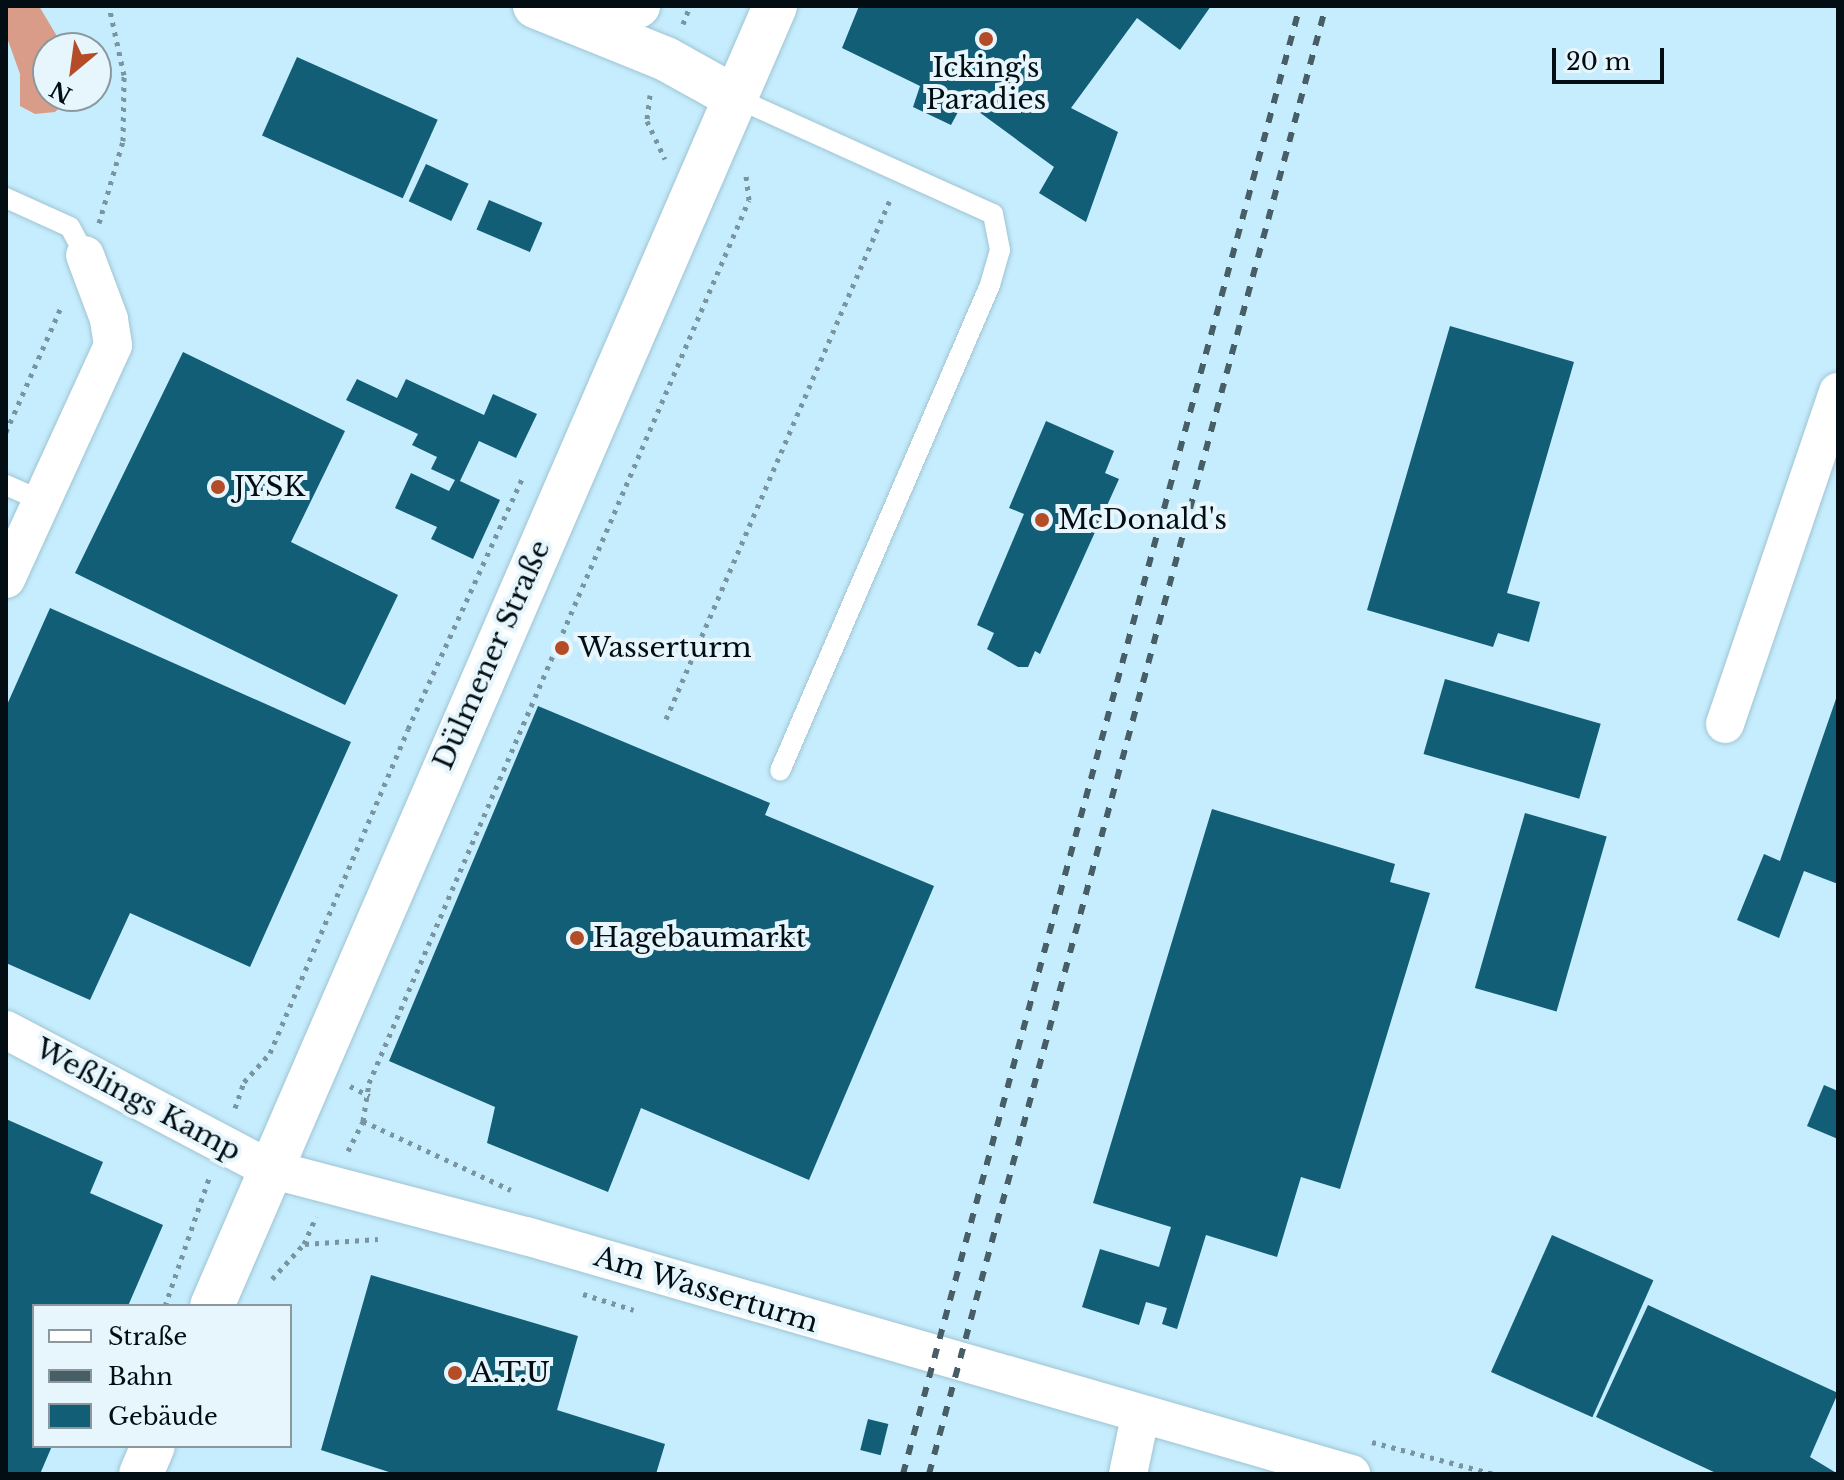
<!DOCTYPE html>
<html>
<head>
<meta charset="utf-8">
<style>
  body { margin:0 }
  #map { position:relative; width:1844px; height:1480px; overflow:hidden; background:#c6edfd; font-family:"Libre Baskerville",serif }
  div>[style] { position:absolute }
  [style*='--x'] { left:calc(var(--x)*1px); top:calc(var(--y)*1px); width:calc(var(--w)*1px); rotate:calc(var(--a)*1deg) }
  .water>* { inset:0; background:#d99c88 }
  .building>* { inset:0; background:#125e76; transform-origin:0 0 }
  .path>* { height:5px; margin-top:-2.5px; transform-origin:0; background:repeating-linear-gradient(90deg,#7895a0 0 4px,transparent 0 10px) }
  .roads { filter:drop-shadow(0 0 2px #9fc4d4) drop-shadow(0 0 2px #9fc4d4) }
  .lane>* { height:20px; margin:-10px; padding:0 10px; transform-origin:10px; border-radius:10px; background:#fff }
  .street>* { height:38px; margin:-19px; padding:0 19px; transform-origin:19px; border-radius:19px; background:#fff }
  .secondary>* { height:44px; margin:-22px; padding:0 22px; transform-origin:22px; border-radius:22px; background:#fff }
  .primary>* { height:44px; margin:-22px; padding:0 22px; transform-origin:22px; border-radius:22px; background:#fff }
  .rail>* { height:6px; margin-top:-3px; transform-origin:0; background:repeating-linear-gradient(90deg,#485e67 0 10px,transparent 0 20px) }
  .dots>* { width:22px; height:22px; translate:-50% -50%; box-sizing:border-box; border:4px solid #e7f6fd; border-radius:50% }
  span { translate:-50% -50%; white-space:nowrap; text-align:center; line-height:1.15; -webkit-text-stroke:8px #e7f6fd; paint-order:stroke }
  .poi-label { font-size:28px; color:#020e13 }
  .left { translate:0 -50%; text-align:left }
  .street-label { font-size:28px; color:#020e13 }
  .frame { position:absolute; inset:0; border:8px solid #020e13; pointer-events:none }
  .legend { position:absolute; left:32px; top:1304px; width:260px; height:144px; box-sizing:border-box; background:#e7f6fd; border:2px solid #8b999f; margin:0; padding:10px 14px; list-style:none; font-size:24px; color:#020e13 }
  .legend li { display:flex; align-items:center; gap:16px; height:40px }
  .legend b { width:40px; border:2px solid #8b999f }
  .north { position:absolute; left:32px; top:32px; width:80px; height:80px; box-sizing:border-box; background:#e7f6fd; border:2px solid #8b999f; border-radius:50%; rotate:209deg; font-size:22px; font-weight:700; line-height:32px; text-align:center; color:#020e13 }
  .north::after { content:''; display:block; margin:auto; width:28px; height:36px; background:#b44c27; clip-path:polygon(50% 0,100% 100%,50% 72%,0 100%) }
  .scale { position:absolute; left:1552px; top:48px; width:112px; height:36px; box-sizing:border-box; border:4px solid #020e13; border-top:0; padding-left:10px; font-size:24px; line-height:28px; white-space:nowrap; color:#020e13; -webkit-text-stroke:6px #e7f6fd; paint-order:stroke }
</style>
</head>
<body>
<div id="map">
  <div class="water">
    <div style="clip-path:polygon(6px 6px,39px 6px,64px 48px,48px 48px,48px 96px,71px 96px,55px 112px,35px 114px,20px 106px,20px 74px,6px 35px)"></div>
  </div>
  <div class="building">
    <div style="clip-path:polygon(859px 6px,1211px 6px,1180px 50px,1137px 18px,1071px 108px,1118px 132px,1086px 222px,1039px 193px,1054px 167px,964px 101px,951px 125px,913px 107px,920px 86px,842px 48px)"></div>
    <div style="left:297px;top:57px;width:154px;height:86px;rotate:24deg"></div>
    <div style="left:426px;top:164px;width:47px;height:41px;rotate:25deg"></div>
    <div style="left:489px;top:200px;width:58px;height:32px;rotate:23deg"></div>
    <div style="clip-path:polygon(1450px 326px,1574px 362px,1507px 593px,1540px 602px,1529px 642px,1498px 633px,1493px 647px,1367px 610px)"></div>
    <div style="clip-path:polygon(183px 352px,345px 431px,291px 542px,398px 595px,345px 705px,75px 573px)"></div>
    <div style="clip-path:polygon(357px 379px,397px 398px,406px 379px,484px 415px,493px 394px,537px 414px,516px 458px,479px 441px,460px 481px,500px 500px,473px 559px,431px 539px,437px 527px,395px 508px,411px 473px,449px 491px,455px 480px,431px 469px,437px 457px,412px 445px,418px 434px,346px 400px)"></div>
    <div style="clip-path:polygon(1046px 421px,1114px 451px,1105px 473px,1119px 479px,1040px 654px,1035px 651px,1028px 667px,1018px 667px,987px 649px,994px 633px,977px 625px,1024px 514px,1009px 508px)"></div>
    <div style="clip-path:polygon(50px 608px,351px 742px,250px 967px,130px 913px,90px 1000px,6px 963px,6px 707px)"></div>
    <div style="left:1445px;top:679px;width:162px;height:78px;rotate:16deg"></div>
    <div style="clip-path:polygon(1838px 693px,1838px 884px,1804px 871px,1779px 938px,1737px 920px,1764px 854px,1780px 861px)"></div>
    <div style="clip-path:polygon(538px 706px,770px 803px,765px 815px,934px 886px,809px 1180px,641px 1108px,608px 1192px,487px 1143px,495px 1107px,389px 1061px)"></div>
    <div style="clip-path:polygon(1212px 809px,1395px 864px,1390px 882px,1430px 893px,1340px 1189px,1301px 1177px,1277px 1257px,1206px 1235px,1177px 1329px,1162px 1324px,1167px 1308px,1146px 1302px,1139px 1325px,1082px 1307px,1100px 1249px,1159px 1267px,1171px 1227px,1093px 1203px)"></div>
    <div style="left:1525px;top:813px;width:85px;height:182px;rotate:16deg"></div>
    <div style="clip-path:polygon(1824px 1085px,1838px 1091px,1838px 1139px,1807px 1126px)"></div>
    <div style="clip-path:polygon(6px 1119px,103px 1162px,90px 1193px,163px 1225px,128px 1306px,34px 1306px,34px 1446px,52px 1446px,40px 1474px,6px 1474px)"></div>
    <div style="left:1552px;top:1235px;width:111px;height:150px;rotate:24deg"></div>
    <div style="clip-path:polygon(371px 1275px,578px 1336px,557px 1410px,665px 1444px,656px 1474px,395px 1474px,321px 1450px)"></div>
    <div style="clip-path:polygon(1648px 1305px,1838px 1393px,1810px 1457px,1838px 1474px,1718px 1474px,1596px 1417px)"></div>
    <div style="left:868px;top:1419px;width:21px;height:32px;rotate:14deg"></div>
  </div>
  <div class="path">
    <div style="--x:683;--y:24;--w:19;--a:-69"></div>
    <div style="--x:650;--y:95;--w:26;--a:97"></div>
    <div style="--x:647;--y:121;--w:42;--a:64.7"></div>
    <div style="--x:99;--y:223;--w:85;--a:-73.7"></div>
    <div style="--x:123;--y:141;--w:66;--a:-89.1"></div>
    <div style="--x:124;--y:75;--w:71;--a:-102.3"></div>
    <div style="--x:6;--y:432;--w:139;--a:-66.2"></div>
    <div style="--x:666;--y:719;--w:565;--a:-66.66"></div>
    <div style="--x:350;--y:1086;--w:22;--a:27"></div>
    <div style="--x:235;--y:1108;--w:28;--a:-71"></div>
    <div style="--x:244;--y:1082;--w:39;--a:-48"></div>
    <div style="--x:270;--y:1053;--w:352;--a:-66.9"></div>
    <div style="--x:408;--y:729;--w:275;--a:-65.5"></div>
    <div style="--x:363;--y:1121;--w:163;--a:25"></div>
    <div style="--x:348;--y:1151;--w:34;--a:-63"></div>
    <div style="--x:363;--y:1121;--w:38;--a:-81"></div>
    <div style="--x:369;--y:1083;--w:961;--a:-66.72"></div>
    <div style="--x:749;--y:200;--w:24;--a:-97"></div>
    <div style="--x:305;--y:1244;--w:73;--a:-3.9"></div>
    <div style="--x:272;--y:1279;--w:47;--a:-47.6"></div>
    <div style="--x:304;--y:1244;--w:30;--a:-66"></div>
    <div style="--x:583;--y:1294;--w:53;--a:17.4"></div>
    <div style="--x:165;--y:1306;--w:135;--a:-71"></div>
    <div style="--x:1372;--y:1442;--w:126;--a:14.7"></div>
  </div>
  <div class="roads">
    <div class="lane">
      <div style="--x:736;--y:98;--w:282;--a:24.3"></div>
      <div style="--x:993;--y:214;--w:37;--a:79"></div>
      <div style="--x:1000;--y:250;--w:36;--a:106"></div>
      <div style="--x:990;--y:285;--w:529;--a:113.37"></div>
      <div style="--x:6;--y:198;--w:70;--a:24.4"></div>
      <div style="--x:70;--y:227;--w:32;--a:62"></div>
      <div style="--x:6;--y:485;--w:39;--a:24"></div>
    </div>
    <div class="street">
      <div style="--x:6;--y:579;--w:257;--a:-65.4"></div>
      <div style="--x:113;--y:345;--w:26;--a:-99"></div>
      <div style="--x:109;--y:319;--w:68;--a:-110.6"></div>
      <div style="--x:1725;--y:724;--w:351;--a:-71.2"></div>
      <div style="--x:6;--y:1030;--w:298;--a:27.8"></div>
      <div style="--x:270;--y:1169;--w:265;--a:14.7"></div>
      <div style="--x:526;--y:1236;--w:859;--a:16.09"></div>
      <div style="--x:1128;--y:1474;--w:58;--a:-78.1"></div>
    </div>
    <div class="secondary">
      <div style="--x:212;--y:1306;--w:1417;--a:-66.58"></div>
      <div style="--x:141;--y:1474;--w:30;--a:-67"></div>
    </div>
    <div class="primary">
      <div style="--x:535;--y:6;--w:141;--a:22"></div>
      <div style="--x:666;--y:59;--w:80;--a:29.1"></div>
      <div style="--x:568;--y:11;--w:47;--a:1.2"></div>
      <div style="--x:615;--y:12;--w:24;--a:-15"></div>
    </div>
  </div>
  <div class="rail">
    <div style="--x:903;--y:1474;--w:1521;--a:-74.87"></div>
    <div style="--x:929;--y:1474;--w:1521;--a:-74.87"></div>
  </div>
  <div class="dots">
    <div style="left:986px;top:39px;background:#b44c27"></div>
    <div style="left:218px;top:487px;background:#b44c27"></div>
    <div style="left:1042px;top:520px;background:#b44c27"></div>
    <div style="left:562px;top:648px;background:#b44c27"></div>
    <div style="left:577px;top:938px;background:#b44c27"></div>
    <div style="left:455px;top:1373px;background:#b44c27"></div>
  </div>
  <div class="poi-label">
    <span style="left:986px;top:84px">Icking's<br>Paradies</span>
    <span class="left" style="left:234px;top:487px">JYSK</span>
    <span class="left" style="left:1058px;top:520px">McDonald's</span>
    <span class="left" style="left:578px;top:648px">Wasserturm</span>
    <span class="left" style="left:593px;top:938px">Hagebaumarkt</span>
    <span class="left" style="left:471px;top:1373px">A.T.U</span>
  </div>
  <div class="street-label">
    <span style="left:492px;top:655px;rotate:-66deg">Dülmener Straße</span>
    <span style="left:138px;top:1100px;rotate:28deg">Weßlings Kamp</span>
    <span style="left:706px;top:1290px;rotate:17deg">Am Wasserturm</span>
  </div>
  <div class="frame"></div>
  <ul class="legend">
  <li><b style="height:10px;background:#fff"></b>Straße</li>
  <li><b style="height:10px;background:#485e67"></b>Bahn</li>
  <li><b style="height:22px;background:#125e76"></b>Gebäude</li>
  </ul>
  <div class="north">N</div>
  <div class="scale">20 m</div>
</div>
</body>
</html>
